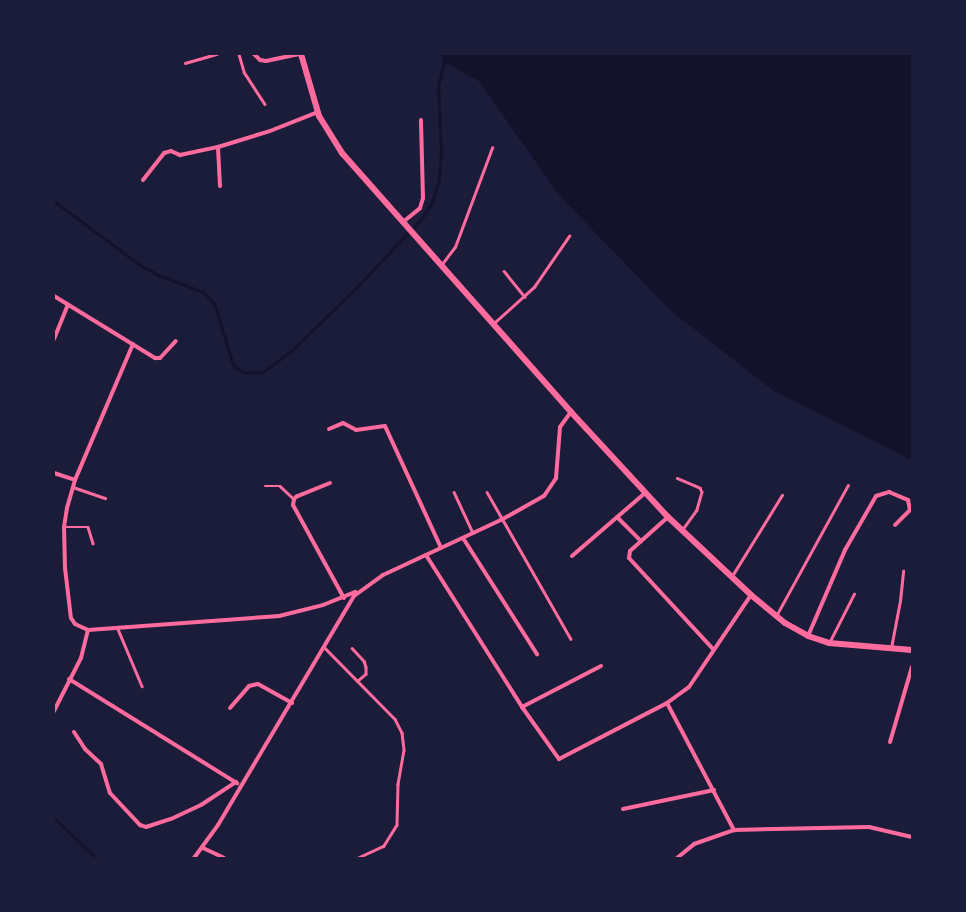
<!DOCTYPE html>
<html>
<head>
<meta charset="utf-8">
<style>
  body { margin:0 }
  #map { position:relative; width:966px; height:912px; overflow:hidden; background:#1b1b3a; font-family:"Alegreya Sans",sans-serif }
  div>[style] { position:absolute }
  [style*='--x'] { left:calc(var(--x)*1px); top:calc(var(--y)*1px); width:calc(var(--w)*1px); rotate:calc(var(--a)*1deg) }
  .water>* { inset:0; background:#12122b }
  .stream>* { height:3px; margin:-1.5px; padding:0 1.5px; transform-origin:1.5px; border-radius:1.5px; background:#12122b }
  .service>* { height:2.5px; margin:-1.25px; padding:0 1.25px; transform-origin:1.25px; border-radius:1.25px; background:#ff6b9d }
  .minor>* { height:4px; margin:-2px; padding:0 2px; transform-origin:2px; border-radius:2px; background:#ff6b9d }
  .tertiary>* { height:6px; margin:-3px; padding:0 3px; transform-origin:3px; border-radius:3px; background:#ff6b9d }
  span { translate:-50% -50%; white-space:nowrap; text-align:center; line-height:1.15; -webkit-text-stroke:3px #1b1b3a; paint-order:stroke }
  .frame { position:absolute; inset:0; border:55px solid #1b1b3a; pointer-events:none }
</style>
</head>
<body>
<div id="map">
  <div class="water">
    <div style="clip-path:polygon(440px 54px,912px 54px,912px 460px,774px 391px,671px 311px,558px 194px,479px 81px,444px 62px)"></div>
  </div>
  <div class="stream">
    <div style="--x:54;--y:201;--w:107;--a:36.7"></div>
    <div style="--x:140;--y:265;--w:21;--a:29"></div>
    <div style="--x:158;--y:275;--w:48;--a:20.7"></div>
    <div style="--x:203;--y:292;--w:16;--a:45"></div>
    <div style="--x:214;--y:303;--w:65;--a:73"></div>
    <div style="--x:233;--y:365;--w:11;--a:38"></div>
    <div style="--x:242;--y:372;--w:19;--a:3"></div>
    <div style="--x:261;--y:373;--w:36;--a:-36"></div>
    <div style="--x:290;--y:352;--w:93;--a:-44.1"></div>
    <div style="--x:357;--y:287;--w:95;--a:-46.7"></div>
    <div style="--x:422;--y:218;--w:17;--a:-57"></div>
    <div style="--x:431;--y:204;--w:26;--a:-72"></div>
    <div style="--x:439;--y:179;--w:27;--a:-86"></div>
    <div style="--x:441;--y:152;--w:66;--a:-92.6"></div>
    <div style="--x:438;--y:86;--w:25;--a:-76"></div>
    <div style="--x:444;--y:62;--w:11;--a:-45"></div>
    <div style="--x:54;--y:818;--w:58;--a:43.6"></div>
  </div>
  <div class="service">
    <div style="--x:239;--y:54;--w:19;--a:74"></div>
    <div style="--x:244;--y:72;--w:38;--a:57"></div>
    <div style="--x:185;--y:63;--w:33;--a:-16"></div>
    <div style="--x:442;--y:264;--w:21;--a:-53"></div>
    <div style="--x:455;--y:247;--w:106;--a:-69.5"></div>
    <div style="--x:504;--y:271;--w:33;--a:51"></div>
    <div style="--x:494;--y:323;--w:54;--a:-42"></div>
    <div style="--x:534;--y:287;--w:62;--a:-55.5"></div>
    <div style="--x:677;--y:478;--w:25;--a:23"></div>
    <div style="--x:700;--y:488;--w:4;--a:63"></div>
    <div style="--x:702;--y:492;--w:19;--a:106"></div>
    <div style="--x:697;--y:510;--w:26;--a:126"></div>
    <div style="--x:265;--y:486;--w:15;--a:0"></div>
    <div style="--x:280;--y:486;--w:19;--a:43"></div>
    <div style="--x:73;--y:487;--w:34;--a:19"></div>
    <div style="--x:454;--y:492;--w:45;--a:65.1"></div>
    <div style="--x:487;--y:492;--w:169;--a:60.3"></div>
    <div style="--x:64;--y:527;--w:24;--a:0"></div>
    <div style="--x:88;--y:527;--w:17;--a:73"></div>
    <div style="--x:732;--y:576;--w:95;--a:-58.3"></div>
    <div style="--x:776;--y:616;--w:149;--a:-61.2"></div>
    <div style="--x:118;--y:629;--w:62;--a:67.2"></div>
    <div style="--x:829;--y:643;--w:55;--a:-63"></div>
    <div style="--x:324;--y:647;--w:101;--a:45.4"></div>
    <div style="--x:395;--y:719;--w:16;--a:63"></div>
    <div style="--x:402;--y:733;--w:17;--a:83"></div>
    <div style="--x:404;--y:750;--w:35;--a:100"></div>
    <div style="--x:398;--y:784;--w:41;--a:91.4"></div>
    <div style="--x:397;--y:825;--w:25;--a:122"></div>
    <div style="--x:384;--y:846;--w:29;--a:155"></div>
    <div style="--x:352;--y:648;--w:18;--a:47"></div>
    <div style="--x:364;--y:661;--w:6;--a:72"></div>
    <div style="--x:366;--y:667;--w:7;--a:90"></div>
    <div style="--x:366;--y:674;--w:11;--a:139"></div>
    <div style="--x:891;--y:648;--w:48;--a:-79.2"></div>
    <div style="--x:900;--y:601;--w:30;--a:-84"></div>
  </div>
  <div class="minor">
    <div style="--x:254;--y:54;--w:8;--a:45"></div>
    <div style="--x:260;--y:60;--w:6;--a:9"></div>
    <div style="--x:266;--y:61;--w:35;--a:-12"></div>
    <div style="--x:143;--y:180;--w:34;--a:-52"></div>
    <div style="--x:164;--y:153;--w:7;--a:-16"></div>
    <div style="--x:171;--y:151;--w:10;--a:24"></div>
    <div style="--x:180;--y:155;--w:39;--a:-12"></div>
    <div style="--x:220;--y:186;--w:39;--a:-93"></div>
    <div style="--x:218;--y:147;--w:54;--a:-17.1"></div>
    <div style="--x:270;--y:131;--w:52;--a:-21.6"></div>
    <div style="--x:403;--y:222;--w:22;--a:-39"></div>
    <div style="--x:420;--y:208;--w:10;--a:-73"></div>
    <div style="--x:423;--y:198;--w:78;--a:-91.5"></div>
    <div style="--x:54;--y:296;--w:119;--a:31.5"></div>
    <div style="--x:155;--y:358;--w:5;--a:0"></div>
    <div style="--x:160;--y:358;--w:23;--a:-47"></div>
    <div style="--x:54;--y:339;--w:37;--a:-68"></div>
    <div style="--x:133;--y:344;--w:148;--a:113.1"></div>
    <div style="--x:75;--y:480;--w:29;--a:106"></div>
    <div style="--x:67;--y:508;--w:19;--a:99"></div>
    <div style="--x:64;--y:527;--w:41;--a:88.6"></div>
    <div style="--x:65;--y:568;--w:50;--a:83.2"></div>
    <div style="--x:71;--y:618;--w:7;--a:56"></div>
    <div style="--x:75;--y:624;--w:14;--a:25"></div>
    <div style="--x:88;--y:630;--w:192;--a:-4.2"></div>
    <div style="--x:279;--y:616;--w:45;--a:-14"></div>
    <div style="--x:323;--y:605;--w:35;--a:-22"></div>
    <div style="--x:329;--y:429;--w:15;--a:-23"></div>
    <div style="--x:343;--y:423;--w:15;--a:28"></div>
    <div style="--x:356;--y:430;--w:29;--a:-8"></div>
    <div style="--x:385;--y:426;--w:134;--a:65.3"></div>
    <div style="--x:54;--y:473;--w:22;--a:18"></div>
    <div style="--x:330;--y:483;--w:35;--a:158"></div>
    <div style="--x:297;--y:496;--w:4;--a:135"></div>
    <div style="--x:294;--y:499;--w:6;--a:99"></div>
    <div style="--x:293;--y:505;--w:106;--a:61.3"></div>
    <div style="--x:617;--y:517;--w:34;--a:45"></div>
    <div style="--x:668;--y:517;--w:51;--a:138.2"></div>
    <div style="--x:630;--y:551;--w:7;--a:98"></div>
    <div style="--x:629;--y:558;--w:124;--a:47.3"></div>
    <div style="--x:463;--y:538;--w:138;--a:57.5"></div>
    <div style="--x:426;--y:555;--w:180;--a:57.7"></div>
    <div style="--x:522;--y:707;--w:64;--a:54.6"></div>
    <div style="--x:559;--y:759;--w:122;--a:-27.4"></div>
    <div style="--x:667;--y:703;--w:27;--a:-36"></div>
    <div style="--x:689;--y:687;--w:111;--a:-56"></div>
    <div style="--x:572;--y:556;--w:96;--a:-40.8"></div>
    <div style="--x:808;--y:636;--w:94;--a:-66.7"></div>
    <div style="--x:845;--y:550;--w:62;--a:-60.1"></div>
    <div style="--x:876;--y:496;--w:14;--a:-17"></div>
    <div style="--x:889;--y:492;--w:21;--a:23"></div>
    <div style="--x:908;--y:500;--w:10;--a:79"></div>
    <div style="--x:910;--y:510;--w:21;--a:135"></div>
    <div style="--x:69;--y:679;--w:198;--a:31.8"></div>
    <div style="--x:667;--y:703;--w:144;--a:62.2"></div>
    <div style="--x:734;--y:830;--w:135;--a:-1.3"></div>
    <div style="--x:869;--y:827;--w:44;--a:13.1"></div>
    <div style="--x:522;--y:707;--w:89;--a:-27.4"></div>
    <div style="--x:230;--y:708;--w:29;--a:-49"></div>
    <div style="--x:249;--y:686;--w:9;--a:-13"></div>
    <div style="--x:258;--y:684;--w:39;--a:29"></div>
    <div style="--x:54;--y:711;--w:59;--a:-63"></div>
    <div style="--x:81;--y:658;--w:29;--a:-76"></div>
    <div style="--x:74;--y:732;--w:20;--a:57"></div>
    <div style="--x:85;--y:749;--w:22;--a:43"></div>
    <div style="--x:101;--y:764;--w:30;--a:73"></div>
    <div style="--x:110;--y:793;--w:44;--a:46.8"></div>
    <div style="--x:140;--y:825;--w:6;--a:18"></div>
    <div style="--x:146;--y:827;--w:26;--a:-18"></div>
    <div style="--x:171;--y:819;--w:33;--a:-25"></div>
    <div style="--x:201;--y:805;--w:42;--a:-33.3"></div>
    <div style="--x:890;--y:742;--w:78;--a:-73.7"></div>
    <div style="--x:623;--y:809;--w:93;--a:-11.8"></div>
    <div style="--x:203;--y:848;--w:23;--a:25"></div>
    <div style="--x:194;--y:858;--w:41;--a:-54"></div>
    <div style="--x:218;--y:825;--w:266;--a:-59.3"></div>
    <div style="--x:354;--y:596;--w:36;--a:-36"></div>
    <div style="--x:383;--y:575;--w:130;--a:-25"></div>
    <div style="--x:501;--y:520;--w:49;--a:-29.2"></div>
    <div style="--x:544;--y:496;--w:22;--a:-56"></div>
    <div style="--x:556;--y:478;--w:51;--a:-85.5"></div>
    <div style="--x:560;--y:427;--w:19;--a:-54"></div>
    <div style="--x:677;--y:858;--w:22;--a:-39"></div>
    <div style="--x:694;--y:844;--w:42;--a:-19.3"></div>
  </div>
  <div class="tertiary">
    <div style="--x:301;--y:54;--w:65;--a:73.8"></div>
    <div style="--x:319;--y:116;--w:44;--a:58.1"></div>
    <div style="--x:342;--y:153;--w:346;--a:48.5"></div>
    <div style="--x:571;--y:412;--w:143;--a:47.3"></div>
    <div style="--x:668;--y:517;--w:114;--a:43.2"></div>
    <div style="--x:751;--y:595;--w:44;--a:39.5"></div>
    <div style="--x:785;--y:623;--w:26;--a:29"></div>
    <div style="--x:808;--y:636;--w:22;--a:18"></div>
    <div style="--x:829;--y:643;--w:83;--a:4.8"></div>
  </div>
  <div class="frame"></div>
</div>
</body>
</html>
